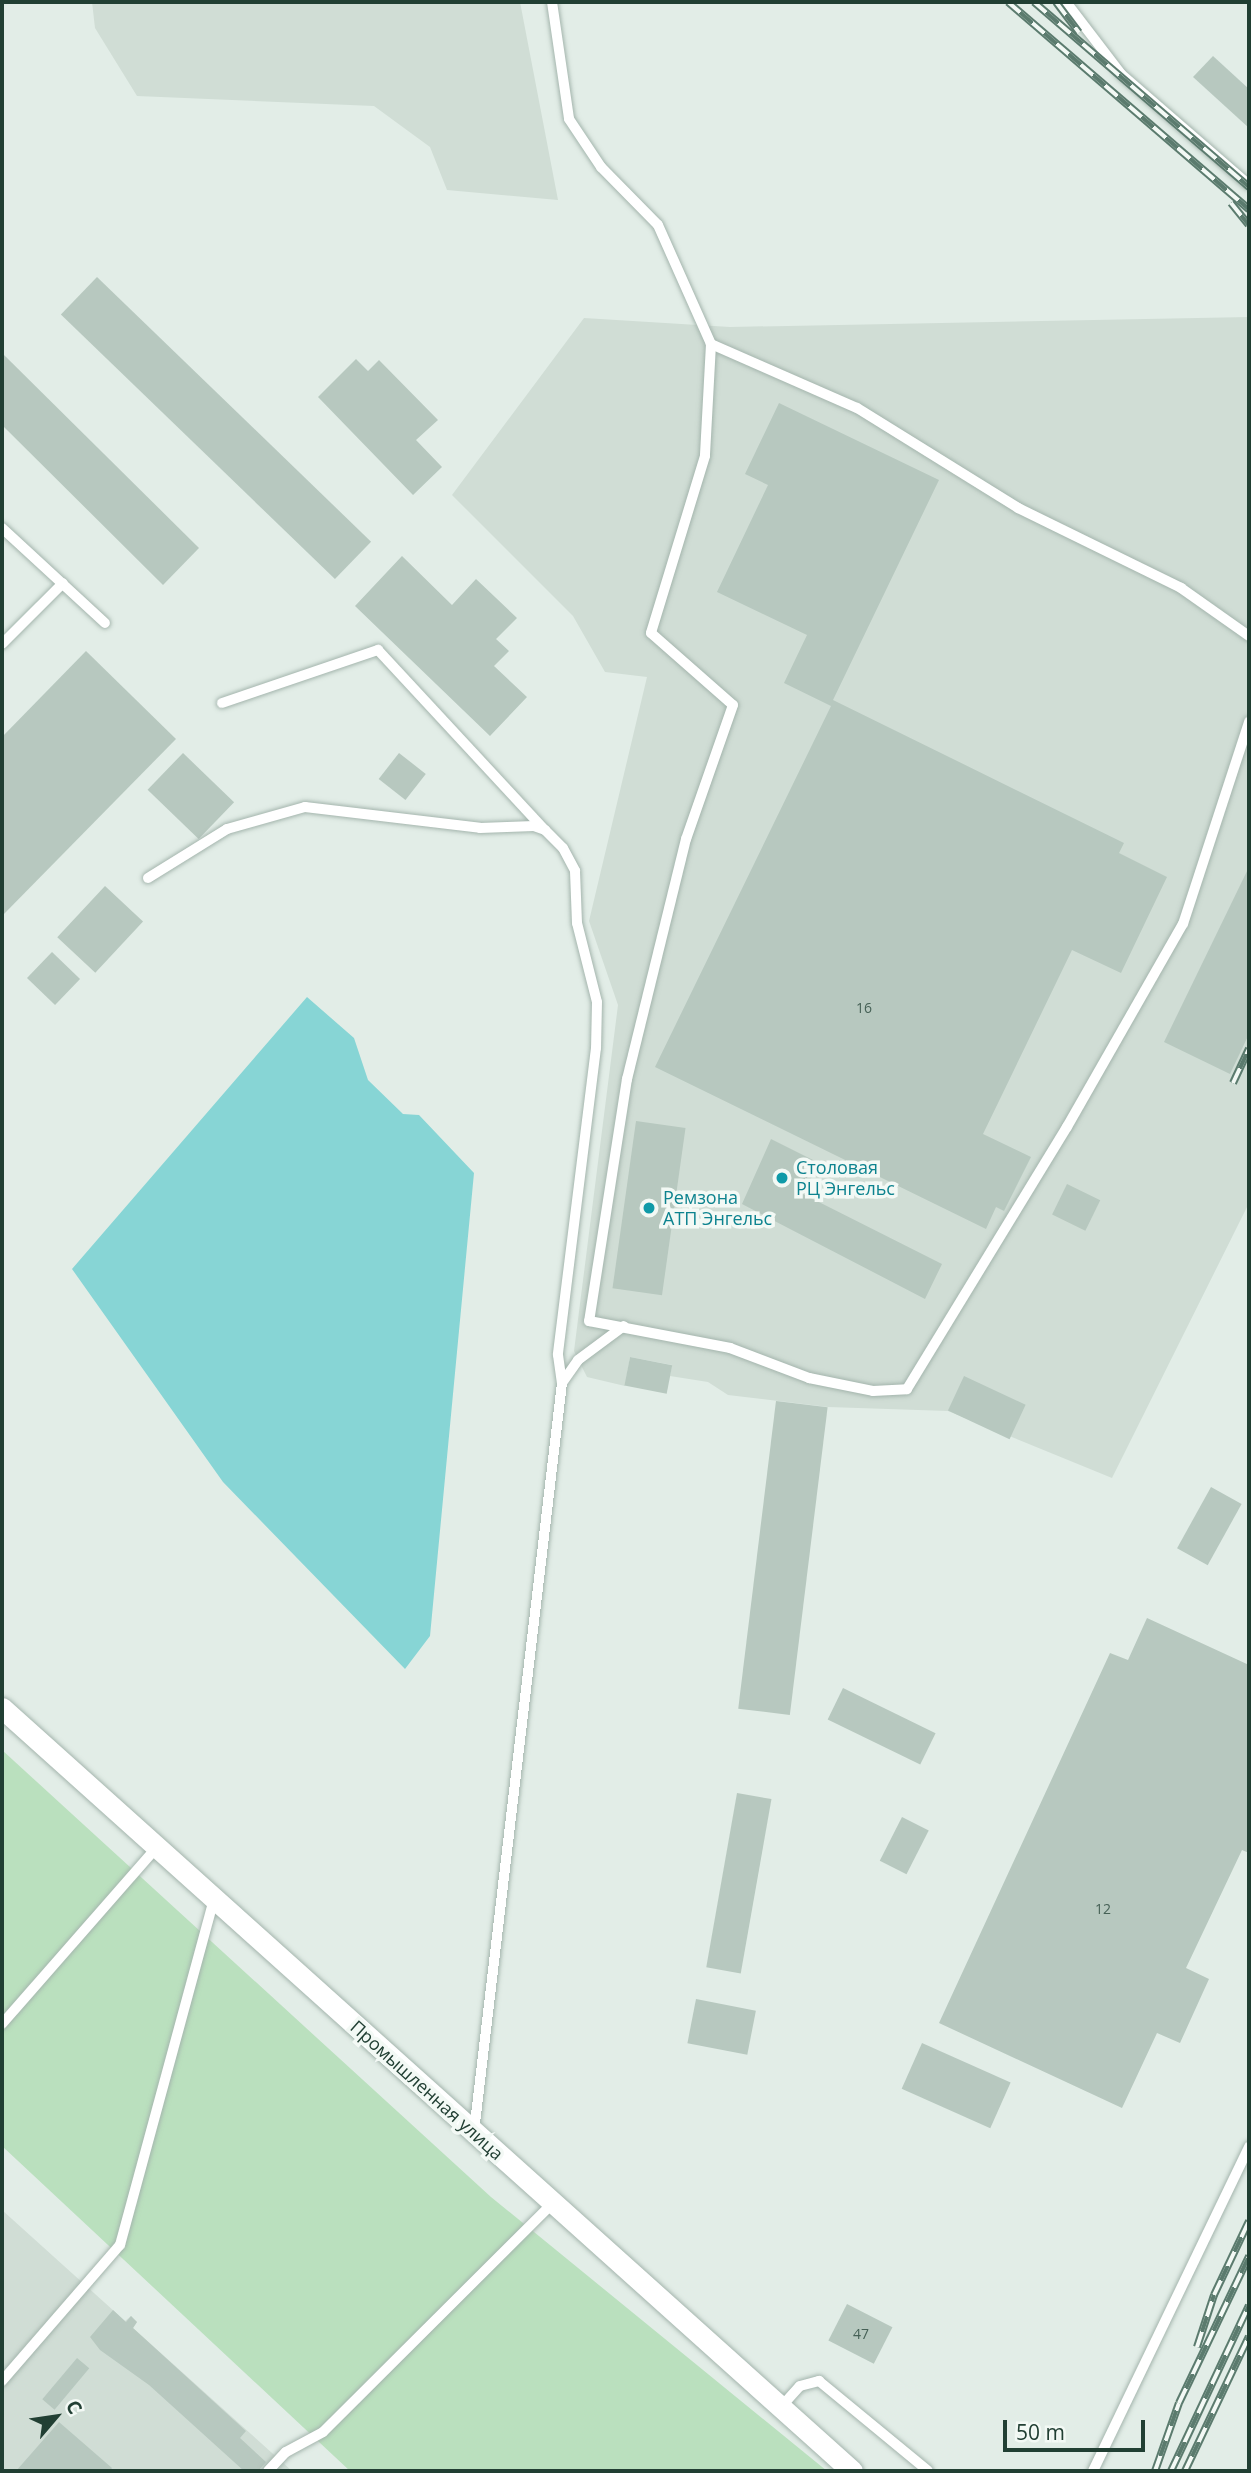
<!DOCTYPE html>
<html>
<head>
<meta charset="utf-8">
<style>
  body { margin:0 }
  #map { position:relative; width:1251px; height:2473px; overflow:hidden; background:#e2ede7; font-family:"Open Sans",sans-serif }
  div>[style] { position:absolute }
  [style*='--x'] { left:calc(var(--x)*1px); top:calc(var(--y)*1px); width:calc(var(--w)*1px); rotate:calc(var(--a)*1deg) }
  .built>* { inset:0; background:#d0ddd5 }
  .green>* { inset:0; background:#bae0be }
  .water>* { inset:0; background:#87d5d5 }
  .building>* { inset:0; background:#b7c8bf; transform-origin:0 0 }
  .roads { filter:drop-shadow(0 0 2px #a4b5ad) drop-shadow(0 0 2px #a4b5ad) }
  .lane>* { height:10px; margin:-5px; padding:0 5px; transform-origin:5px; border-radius:5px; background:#fff }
  .secondary>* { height:21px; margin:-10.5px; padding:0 10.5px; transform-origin:10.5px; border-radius:10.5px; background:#fff }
  .rail>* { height:8px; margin-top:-4px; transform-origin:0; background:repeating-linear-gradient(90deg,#f3f9f5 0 16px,#5b7b6e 0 32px); box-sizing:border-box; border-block:2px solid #5b7b6e }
  .dots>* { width:19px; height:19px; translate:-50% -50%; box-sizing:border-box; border:4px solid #f3f9f5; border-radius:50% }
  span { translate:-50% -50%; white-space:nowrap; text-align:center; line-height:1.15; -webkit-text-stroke:7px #f3f9f5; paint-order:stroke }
  .number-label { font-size:14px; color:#466156 }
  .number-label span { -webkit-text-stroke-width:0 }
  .culture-label { font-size:18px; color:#0d838f }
  .left { translate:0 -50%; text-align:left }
  .street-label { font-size:18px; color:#213f33 }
  .frame { position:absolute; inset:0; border:4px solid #213f33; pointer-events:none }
  .north { position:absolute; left:21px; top:2382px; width:70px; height:70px; -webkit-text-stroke:5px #f3f9f5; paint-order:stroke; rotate:61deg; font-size:19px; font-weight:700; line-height:28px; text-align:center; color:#213f33 }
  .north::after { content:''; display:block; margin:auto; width:24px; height:32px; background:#213f33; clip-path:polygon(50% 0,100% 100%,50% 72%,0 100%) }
  .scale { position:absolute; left:1003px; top:2420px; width:142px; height:32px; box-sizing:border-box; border:4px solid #213f33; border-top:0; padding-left:9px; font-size:21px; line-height:24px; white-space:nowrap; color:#213f33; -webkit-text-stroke:5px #f3f9f5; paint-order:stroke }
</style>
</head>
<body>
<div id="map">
  <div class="built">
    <div style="clip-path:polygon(92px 2px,520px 2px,558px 200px,447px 190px,430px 147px,374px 106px,137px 96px,95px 28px)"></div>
    <div style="clip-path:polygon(1249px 317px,1249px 1203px,1112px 1478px,948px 1411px,828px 1407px,728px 1395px,708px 1382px,670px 1376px,672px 1365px,630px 1357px,625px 1386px,587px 1377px,574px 1351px,618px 1005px,589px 921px,647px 677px,605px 672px,573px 616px,452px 495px,584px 318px,730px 327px)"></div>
    <div style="clip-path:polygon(2px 2210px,125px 2321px,131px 2316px,137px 2322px,133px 2328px,292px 2471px,2px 2471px)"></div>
  </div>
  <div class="green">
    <div style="clip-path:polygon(2px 1750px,491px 2197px,827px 2471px,350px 2471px,2px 2146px)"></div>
  </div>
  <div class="water">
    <div style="clip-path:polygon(307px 997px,354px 1038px,368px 1080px,403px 1114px,419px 1115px,474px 1173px,430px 1636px,405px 1669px,223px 1482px,72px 1269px)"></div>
  </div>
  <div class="building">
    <div style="clip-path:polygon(1213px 56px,1249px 89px,1249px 128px,1193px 77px)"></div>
    <div style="left:97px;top:277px;width:381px;height:52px;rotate:44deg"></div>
    <div style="clip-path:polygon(2px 353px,199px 548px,163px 585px,2px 425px)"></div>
    <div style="clip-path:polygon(356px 359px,368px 371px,379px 360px,438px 420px,416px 440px,442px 467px,413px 495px,318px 397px)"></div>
    <div style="clip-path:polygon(779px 403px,939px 480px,833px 700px,1124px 843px,1119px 853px,1167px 877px,1121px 973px,1072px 950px,983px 1134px,1031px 1157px,1004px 1211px,996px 1207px,986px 1229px,655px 1067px,831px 706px,784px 683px,807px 635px,717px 592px,768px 485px,745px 474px)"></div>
    <div style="clip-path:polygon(402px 556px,452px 605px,476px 579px,517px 618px,496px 639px,509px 651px,494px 666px,527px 697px,490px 736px,355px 606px)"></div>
    <div style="clip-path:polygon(86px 651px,176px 739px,2px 916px,2px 737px)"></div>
    <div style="left:183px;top:753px;width:71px;height:51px;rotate:44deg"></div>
    <div style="left:399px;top:753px;width:34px;height:33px;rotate:38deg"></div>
    <div style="clip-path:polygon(1249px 867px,1249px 1034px,1230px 1074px,1164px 1042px)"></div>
    <div style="left:105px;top:886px;width:52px;height:70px;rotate:43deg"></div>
    <div style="left:52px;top:952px;width:39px;height:36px;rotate:44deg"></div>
    <div style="left:636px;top:1121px;width:50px;height:169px;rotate:8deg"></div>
    <div style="clip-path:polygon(771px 1139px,819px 1163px,803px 1194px,942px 1264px,925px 1299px,742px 1204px)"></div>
    <div style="left:1067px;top:1184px;width:37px;height:34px;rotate:26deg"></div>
    <div style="left:630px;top:1357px;width:43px;height:29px;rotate:11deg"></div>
    <div style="left:964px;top:1376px;width:68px;height:38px;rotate:25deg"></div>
    <div style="left:776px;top:1401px;width:52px;height:310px;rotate:7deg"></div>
    <div style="left:1211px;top:1487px;width:35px;height:70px;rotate:29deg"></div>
    <div style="clip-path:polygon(1147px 1618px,1249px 1665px,1249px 1853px,1242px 1850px,1186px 1968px,1209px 1979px,1180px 2043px,1157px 2033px,1122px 2108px,939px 2023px,1110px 1653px,1128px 1660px)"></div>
    <div style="left:843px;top:1688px;width:103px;height:35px;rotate:26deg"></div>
    <div style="left:737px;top:1793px;width:35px;height:177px;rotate:10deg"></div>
    <div style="left:902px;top:1817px;width:30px;height:49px;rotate:27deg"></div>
    <div style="left:696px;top:1999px;width:61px;height:45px;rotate:11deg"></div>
    <div style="left:922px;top:2043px;width:97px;height:50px;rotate:24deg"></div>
    <div style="left:847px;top:2304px;width:51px;height:41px;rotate:27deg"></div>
    <div style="clip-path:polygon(113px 2310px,126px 2322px,131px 2316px,137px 2322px,133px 2328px,246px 2431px,240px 2438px,266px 2462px,258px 2471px,244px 2471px,149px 2385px,100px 2350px,90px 2337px)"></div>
    <div style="left:77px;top:2358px;width:16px;height:54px;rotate:40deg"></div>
    <div style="clip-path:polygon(59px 2422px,112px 2468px,110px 2471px,16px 2471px)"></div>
  </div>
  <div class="roads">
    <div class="lane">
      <div style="--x:552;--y:2;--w:118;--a:81.7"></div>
      <div style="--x:569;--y:119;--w:58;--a:56.3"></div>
      <div style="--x:601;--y:167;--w:81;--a:45.5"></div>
      <div style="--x:658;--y:225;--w:130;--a:66"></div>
      <div style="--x:711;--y:344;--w:112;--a:93.1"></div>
      <div style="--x:705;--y:456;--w:185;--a:107"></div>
      <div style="--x:651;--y:633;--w:109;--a:41.3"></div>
      <div style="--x:733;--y:705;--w:142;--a:109.3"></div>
      <div style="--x:686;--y:839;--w:247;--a:103.8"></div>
      <div style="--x:627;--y:1079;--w:245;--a:98.9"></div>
      <div style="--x:589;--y:1321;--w:144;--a:10.8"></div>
      <div style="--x:730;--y:1348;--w:85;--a:20.8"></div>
      <div style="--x:809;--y:1378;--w:65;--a:11.5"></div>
      <div style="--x:873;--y:1391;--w:34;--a:-3"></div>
      <div style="--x:907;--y:1389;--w:307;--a:-58.6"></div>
      <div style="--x:1067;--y:1127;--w:234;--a:-60.3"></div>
      <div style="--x:1183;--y:924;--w:213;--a:-71.9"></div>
      <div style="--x:1066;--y:2;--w:91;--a:52.6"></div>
      <div style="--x:1121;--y:74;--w:169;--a:40.9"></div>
      <div style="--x:711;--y:344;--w:159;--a:23.7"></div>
      <div style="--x:857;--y:408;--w:190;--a:31.8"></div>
      <div style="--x:1018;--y:508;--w:182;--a:26.1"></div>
      <div style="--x:1181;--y:588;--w:83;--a:35.2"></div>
      <div style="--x:2;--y:528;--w:140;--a:42.7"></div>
      <div style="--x:2;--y:644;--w:86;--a:-45"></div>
      <div style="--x:222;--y:703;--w:165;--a:-18.8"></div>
      <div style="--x:378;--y:650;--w:243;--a:47.2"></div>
      <div style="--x:148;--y:878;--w:93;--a:-31.8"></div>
      <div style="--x:227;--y:829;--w:81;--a:-15.8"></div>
      <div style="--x:305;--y:807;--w:176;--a:6.8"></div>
      <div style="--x:480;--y:828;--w:54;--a:-2.1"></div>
      <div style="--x:534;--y:826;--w:12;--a:20"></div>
      <div style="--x:545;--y:830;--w:25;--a:45"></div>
      <div style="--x:563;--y:848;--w:26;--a:62"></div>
      <div style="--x:575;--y:871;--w:52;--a:87.8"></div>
      <div style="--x:577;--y:923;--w:81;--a:75.8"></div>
      <div style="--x:597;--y:1002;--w:46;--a:91.2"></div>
      <div style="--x:596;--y:1048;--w:309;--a:97.1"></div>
      <div style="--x:558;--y:1355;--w:28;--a:82"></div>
      <div style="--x:2;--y:2024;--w:235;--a:-48.8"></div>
      <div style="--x:474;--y:2132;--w:754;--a:-83.3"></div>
      <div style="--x:562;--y:1383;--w:28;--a:-55"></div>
      <div style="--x:578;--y:1360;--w:57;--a:-36.5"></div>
      <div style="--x:2;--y:2381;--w:180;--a:-49.1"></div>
      <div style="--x:120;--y:2245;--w:359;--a:-74.8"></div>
      <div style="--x:781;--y:2407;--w:28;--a:-48"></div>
      <div style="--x:800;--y:2386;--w:20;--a:-15"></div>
      <div style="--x:819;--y:2381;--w:141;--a:39.5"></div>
      <div style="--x:268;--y:2471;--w:26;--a:-47"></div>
      <div style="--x:286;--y:2452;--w:42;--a:-28.4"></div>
      <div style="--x:323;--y:2432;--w:325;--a:-44.9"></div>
      <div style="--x:1093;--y:2471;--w:360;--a:-64.3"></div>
    </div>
    <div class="secondary">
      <div style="--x:2;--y:1708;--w:1142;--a:41.91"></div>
    </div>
  </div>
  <div class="rail">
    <div style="--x:1008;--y:2;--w:318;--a:40.7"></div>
    <div style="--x:1034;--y:2;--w:284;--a:40.7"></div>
    <div style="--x:1056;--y:2;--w:38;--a:53"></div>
    <div style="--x:1231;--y:203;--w:28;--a:51"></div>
    <div style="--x:1233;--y:1083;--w:38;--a:-65"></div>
    <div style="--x:1197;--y:2347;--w:55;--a:-71.9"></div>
    <div style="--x:1214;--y:2295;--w:82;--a:-64.7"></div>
    <div style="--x:1155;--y:2471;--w:72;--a:-70.6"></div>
    <div style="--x:1179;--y:2403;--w:163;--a:-64.5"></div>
    <div style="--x:1171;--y:2471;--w:183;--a:-64.8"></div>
    <div style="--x:1185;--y:2471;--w:149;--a:-64.6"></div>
  </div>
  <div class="dots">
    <div style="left:782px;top:1178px;background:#0f9aa8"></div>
    <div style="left:649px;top:1208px;background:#0f9aa8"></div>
  </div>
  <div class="number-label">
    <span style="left:864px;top:1008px">16</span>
    <span style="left:1103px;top:1909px">12</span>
    <span style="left:861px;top:2334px">47</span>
  </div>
  <div class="culture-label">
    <span class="left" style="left:796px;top:1178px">Столовая<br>РЦ Энгельс</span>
    <span class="left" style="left:663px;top:1208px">Ремзона<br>АТП Энгельс</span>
  </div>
  <div class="street-label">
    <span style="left:427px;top:2090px;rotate:42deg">Промышленная улица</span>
  </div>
  <div class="frame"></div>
  <div class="north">С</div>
  <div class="scale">50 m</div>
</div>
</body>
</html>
